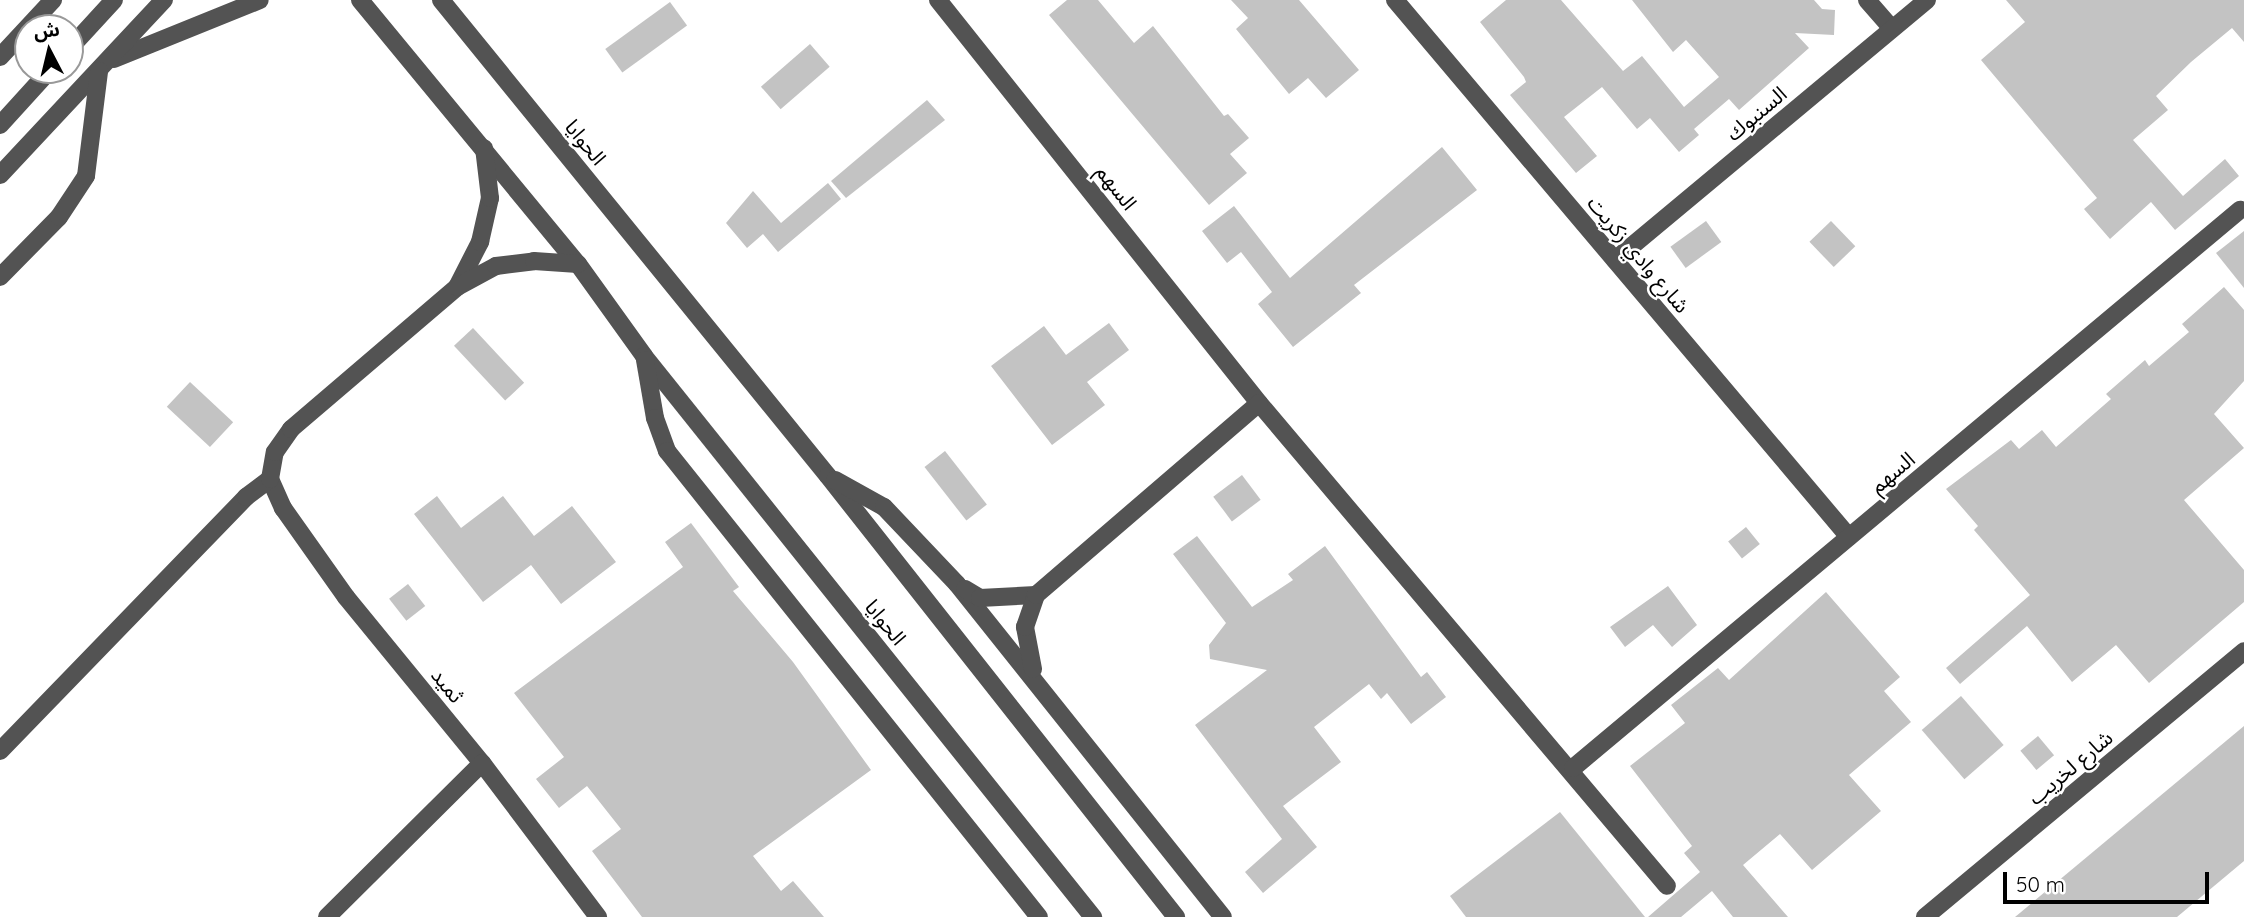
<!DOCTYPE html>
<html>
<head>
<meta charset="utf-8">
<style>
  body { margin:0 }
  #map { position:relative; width:2244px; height:917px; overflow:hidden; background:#fff; font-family:Quicksand,"Noto Sans Arabic",sans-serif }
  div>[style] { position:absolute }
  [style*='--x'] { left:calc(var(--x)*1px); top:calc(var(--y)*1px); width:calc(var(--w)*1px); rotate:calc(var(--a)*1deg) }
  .building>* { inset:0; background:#c3c3c3; transform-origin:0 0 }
  .minor>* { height:18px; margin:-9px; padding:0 9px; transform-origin:9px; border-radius:9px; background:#535353 }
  span { translate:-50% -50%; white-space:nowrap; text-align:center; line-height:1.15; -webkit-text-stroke:5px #fff; paint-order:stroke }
  .street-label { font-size:21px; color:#000 }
  .north { position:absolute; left:14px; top:14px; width:70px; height:70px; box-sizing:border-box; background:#fff; border:2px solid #999; border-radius:50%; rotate:353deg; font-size:19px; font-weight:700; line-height:28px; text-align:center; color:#000 }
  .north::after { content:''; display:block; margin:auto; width:24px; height:32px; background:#000; clip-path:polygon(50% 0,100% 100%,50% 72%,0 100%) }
  .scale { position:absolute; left:2003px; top:872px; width:206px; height:32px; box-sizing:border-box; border:4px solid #000; border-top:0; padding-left:9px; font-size:21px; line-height:24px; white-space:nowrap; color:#000; -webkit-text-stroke:5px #fff; paint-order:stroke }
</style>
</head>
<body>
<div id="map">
  <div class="building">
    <div style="clip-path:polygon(1067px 0,1098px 0,1134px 43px,1153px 26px,1224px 116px,1228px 114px,1249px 138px,1230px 154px,1247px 173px,1209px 205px,1049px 15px)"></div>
    <div style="clip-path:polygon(1231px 0,1299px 0,1359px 70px,1326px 98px,1308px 78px,1289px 94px,1236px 29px,1248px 18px)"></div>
    <div style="clip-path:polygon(1506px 0,1561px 0,1623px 71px,1642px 56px,1684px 107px,1719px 77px,1686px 40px,1673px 52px,1632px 0,1814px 0,1822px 9px,1835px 10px,1834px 35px,1795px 33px,1809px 48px,1739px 110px,1729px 99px,1694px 129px,1699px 135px,1679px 152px,1650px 118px,1637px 129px,1602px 87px,1564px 117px,1597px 156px,1576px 173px,1510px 95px,1526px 82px,1524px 77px,1480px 22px)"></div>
    <div style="clip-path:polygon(2006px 0,2244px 0,2244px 42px,2232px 28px,2191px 62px,2156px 96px,2168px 110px,2133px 140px,2183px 196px,2225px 159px,2239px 176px,2175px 230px,2151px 202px,2110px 239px,2084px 209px,2097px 198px,1981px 60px,2025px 22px)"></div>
    <div style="left:670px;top:2px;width:29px;height:80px;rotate:54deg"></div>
    <div style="left:810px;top:44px;width:30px;height:65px;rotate:49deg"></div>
    <div style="clip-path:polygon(927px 100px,945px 120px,846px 198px,831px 181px)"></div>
    <div style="clip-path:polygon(1442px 147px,1477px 190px,1354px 285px,1361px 293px,1293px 347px,1258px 304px,1272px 292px,1241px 252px,1227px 263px,1202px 231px,1234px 206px,1290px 278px)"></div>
    <div style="clip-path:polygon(828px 183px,841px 199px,778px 252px,763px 234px,747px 248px,726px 223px,753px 191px,781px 223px)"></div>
    <div style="left:1706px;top:221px;width:26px;height:44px;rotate:54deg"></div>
    <div style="left:1831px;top:221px;width:35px;height:30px;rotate:46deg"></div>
    <div style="clip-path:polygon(2244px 231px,2244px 288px,2216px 253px)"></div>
    <div style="clip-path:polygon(2224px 287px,2244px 310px,2244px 381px,2214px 414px,2244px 448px,2184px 500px,2244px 570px,2244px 602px,2149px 683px,2116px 645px,2072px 682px,2027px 626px,1960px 684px,1946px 668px,2030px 595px,1974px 530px,1978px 526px,1946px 489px,2011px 440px,2019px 449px,2042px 430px,2056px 447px,2111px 399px,2106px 394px,2145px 360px,2149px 366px,2189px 332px,2182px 324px)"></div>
    <div style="clip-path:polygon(1109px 323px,1129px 350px,1087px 382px,1105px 405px,1052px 445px,991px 366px,1044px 326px,1066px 355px)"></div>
    <div style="left:473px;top:328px;width:75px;height:26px;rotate:47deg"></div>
    <div style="left:190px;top:382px;width:59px;height:34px;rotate:43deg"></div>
    <div style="left:945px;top:451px;width:68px;height:26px;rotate:52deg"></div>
    <div style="left:1242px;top:475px;width:31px;height:36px;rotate:53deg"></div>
    <div style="clip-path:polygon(437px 496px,461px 528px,503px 496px,534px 536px,572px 506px,616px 562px,561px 604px,531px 565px,483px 602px,414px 514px)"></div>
    <div style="clip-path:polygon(691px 523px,739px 587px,733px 591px,793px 662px,871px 770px,753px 856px,781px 891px,793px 881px,824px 917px,642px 917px,592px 851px,621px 829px,587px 786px,559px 808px,536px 779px,564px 757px,514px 693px,683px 567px,665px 542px)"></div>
    <div style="left:1746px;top:527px;width:22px;height:23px;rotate:51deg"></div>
    <div style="clip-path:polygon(1197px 536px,1252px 607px,1293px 580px,1288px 574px,1325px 546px,1421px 677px,1427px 672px,1446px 697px,1411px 724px,1387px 693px,1381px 699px,1369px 684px,1314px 727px,1341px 762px,1283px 806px,1317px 847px,1263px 893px,1245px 872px,1282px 839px,1195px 725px,1267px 670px,1210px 659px,1209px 645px,1226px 623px,1173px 554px)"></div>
    <div style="left:408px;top:584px;width:28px;height:24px;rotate:52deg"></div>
    <div style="clip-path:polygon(1668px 586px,1697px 625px,1672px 647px,1653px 625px,1625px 647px,1610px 627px)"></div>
    <div style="clip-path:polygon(1826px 592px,1900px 677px,1884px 691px,1911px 722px,1849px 775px,1881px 811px,1812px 870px,1780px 834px,1743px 865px,1788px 917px,1733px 917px,1712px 891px,1681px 917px,1648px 917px,1700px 872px,1684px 853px,1692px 846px,1630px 766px,1685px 723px,1671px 705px,1718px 668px,1729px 680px)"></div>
    <div style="left:1961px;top:696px;width:65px;height:52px;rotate:49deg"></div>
    <div style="clip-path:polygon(2244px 726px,2244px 861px,2177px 917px,2015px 917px)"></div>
    <div style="left:2038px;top:736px;width:25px;height:23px;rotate:50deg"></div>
    <div style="clip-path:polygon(1560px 812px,1645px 917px,1466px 917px,1450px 896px)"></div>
  </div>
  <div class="minor">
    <div style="--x:360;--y:0;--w:342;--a:50.5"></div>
    <div style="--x:578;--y:264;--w:113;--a:54.3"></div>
    <div style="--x:644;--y:356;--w:719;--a:51.33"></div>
    <div style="--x:441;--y:0;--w:613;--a:50.89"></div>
    <div style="--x:828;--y:476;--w:562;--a:51.72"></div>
    <div style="--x:938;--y:0;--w:515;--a:51.46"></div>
    <div style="--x:1259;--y:403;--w:632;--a:49.81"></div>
    <div style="--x:1395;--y:0;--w:703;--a:49.79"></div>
    <div style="--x:1867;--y:0;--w:38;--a:49"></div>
    <div style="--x:70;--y:48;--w:65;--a:-47.5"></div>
    <div style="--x:0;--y:57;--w:78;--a:-47.1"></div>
    <div style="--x:114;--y:59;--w:157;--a:-22"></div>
    <div style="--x:0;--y:125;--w:74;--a:-47.7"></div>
    <div style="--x:0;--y:175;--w:240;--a:-46.9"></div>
    <div style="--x:1615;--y:260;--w:406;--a:-39.8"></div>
    <div style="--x:0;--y:277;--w:84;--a:-45.5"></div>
    <div style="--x:59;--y:217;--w:49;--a:-56.6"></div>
    <div style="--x:86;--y:176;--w:106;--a:-82.9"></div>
    <div style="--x:457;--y:287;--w:51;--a:-62.9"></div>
    <div style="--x:480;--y:242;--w:45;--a:-77.2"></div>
    <div style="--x:490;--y:198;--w:50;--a:-96.8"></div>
    <div style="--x:645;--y:360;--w:59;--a:80.2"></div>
    <div style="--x:655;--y:418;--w:35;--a:70"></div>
    <div style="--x:667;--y:451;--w:596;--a:51.4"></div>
    <div style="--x:270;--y:479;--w:32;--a:66"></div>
    <div style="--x:283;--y:508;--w:109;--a:54.7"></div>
    <div style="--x:346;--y:597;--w:215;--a:50.7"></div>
    <div style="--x:482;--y:763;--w:193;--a:53"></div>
    <div style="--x:835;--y:480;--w:56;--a:28.9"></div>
    <div style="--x:884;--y:507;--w:106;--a:46.5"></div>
    <div style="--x:957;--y:584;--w:426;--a:51.4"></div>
    <div style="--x:965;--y:589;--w:17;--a:31"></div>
    <div style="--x:980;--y:598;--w:56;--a:-3.1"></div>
    <div style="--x:1033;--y:669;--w:43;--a:-100.8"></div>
    <div style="--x:1025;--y:627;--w:34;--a:-71"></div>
    <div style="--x:1036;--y:595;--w:294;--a:-40.7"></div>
    <div style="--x:0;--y:751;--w:354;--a:-45.9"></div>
    <div style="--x:246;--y:497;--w:30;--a:-37"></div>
    <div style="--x:270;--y:479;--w:27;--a:-80"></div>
    <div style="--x:275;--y:452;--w:28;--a:-55"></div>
    <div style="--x:291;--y:429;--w:218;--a:-40.5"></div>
    <div style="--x:457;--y:287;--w:44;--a:-28.3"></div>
    <div style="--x:496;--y:266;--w:38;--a:-7"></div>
    <div style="--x:534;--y:261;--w:44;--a:3.9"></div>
    <div style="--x:1573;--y:768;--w:870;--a:-39.92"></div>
    <div style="--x:327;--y:917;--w:218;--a:-44.8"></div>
    <div style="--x:1925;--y:917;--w:415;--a:-39.8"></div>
  </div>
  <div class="street-label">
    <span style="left:1756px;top:113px;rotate:-40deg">السنبوك</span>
    <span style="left:586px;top:142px;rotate:51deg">الحوايا</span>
    <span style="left:1117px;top:187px;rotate:52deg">السهم</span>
    <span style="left:1639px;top:254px;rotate:50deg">شارع وادي زكريت</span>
    <span style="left:1892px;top:472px;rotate:-40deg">السهم</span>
    <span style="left:886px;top:622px;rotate:51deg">الحوايا</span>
    <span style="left:448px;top:685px;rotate:51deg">ثميد</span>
    <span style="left:2070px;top:767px;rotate:-40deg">شارع لخريب</span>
  </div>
  <div class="north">ش</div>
  <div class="scale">50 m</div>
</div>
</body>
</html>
